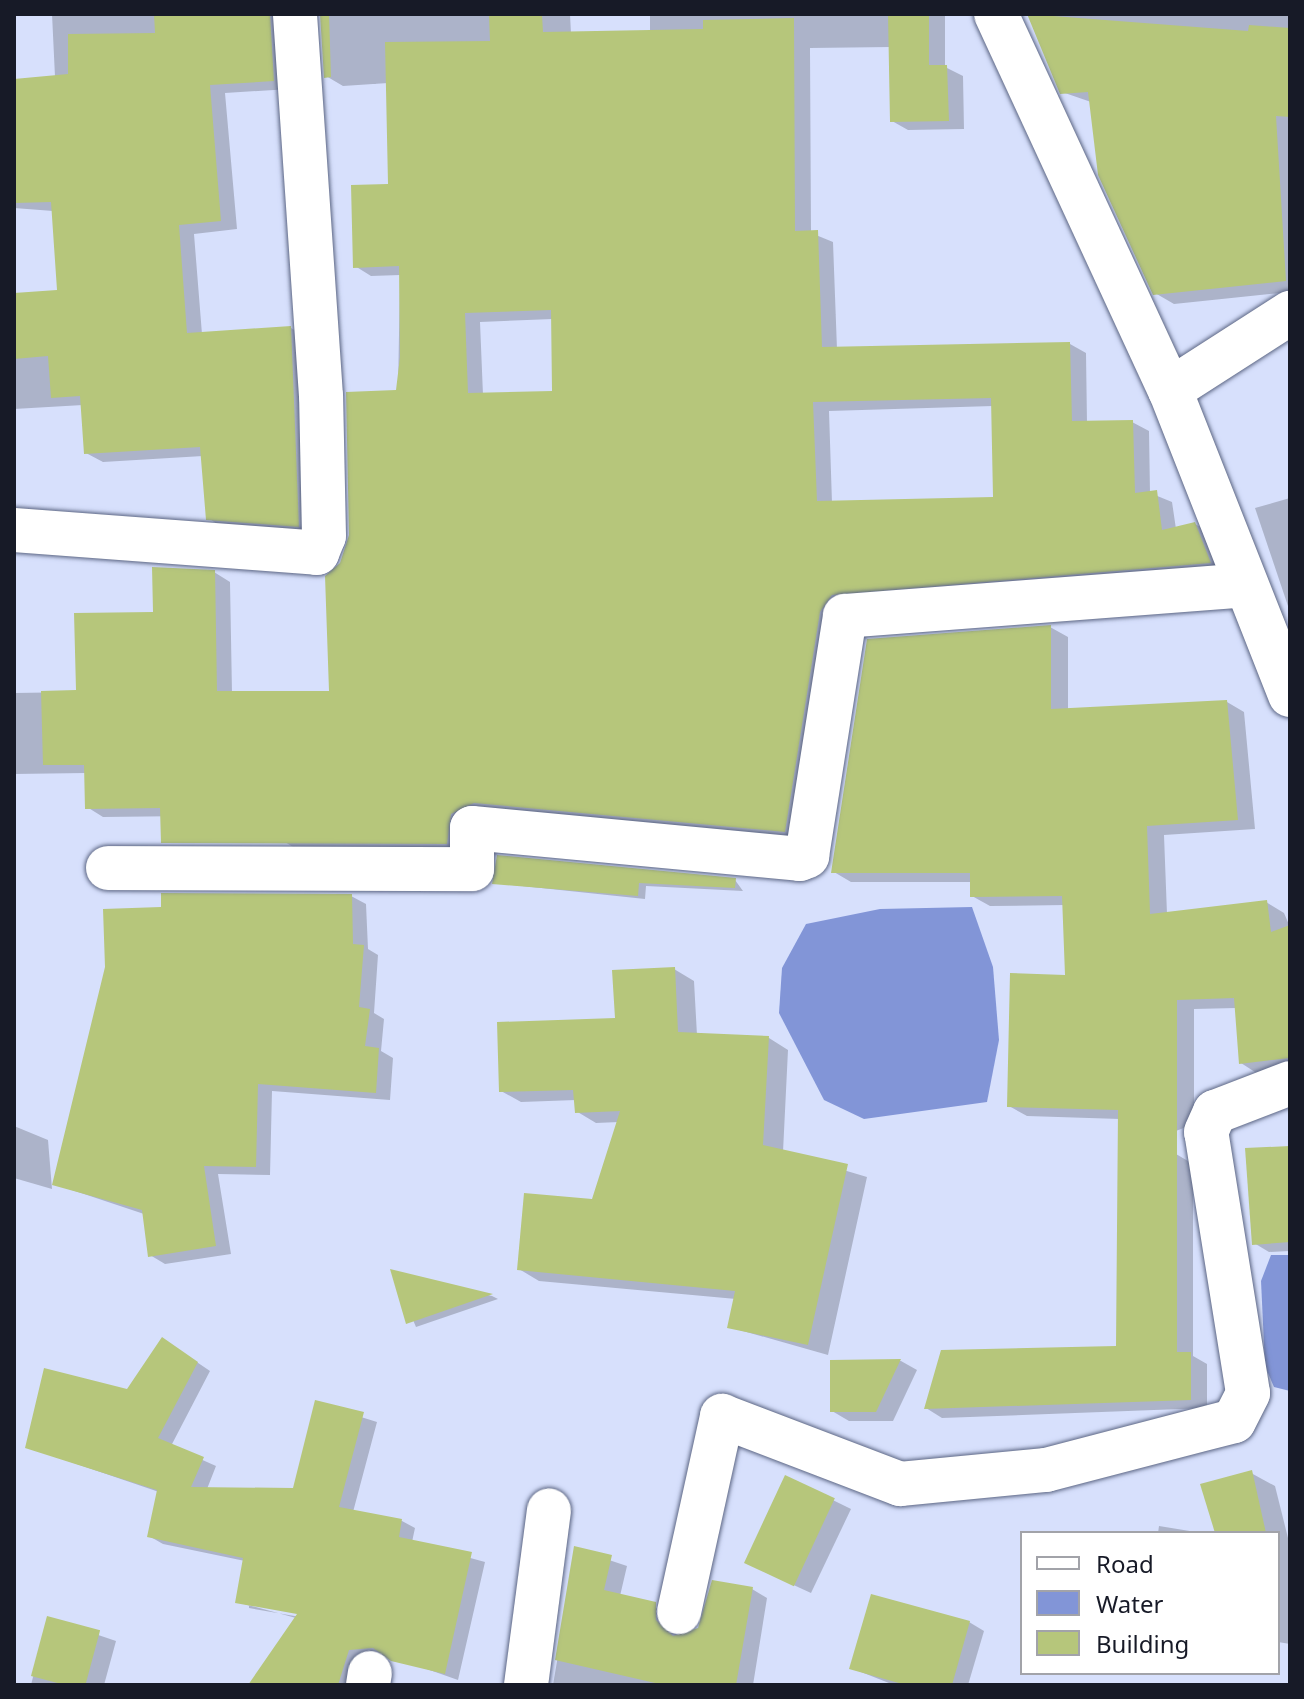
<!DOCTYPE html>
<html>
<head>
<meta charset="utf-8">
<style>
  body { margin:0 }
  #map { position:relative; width:1304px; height:1699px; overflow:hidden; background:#d7e0fc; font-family:"Noto Sans",sans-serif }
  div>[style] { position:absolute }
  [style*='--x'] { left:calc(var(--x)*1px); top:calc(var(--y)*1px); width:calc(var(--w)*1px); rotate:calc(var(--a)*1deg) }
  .water>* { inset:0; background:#8295d7 }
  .shadow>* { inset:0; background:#0003 }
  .building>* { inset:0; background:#b6c67b; transform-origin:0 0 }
  .roads { filter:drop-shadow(0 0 2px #5c6684) drop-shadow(0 0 2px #5c6684) }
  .street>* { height:44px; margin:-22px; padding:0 22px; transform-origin:22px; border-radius:22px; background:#fff }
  span { translate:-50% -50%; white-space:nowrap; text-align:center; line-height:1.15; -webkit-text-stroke:6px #fff; paint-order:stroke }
  .frame { position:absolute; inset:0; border:16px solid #171a27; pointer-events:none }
  .legend { position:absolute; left:1020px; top:1531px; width:260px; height:144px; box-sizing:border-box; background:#fff; border:2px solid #a2a3a9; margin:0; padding:10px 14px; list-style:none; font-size:24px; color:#171a27 }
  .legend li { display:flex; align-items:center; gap:16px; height:40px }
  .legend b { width:40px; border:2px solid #a2a3a9 }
</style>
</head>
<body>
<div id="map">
  <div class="water">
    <div style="clip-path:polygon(972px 907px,993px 967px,999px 1040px,987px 1102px,864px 1119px,824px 1100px,779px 1013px,782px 968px,806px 924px,880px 909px)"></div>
    <div style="clip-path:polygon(1271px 1255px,1290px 1255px,1290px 1391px,1274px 1387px,1265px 1366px,1261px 1281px)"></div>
  </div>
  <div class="shadow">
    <div style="clip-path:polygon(52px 14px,288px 14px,290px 89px,225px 93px,237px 229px,194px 234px,202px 334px,291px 328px,307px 338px,314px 535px,224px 528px,208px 518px,203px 456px,103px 462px,86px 453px,83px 405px,14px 409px,14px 295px,59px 292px,53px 211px,14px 208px,14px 81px,55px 77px)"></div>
    <div style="clip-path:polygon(evenodd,322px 14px,570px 14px,571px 34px,650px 32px,650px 14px,945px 15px,945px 67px,963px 76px,964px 129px,908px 130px,892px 121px,891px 47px,810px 48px,811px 233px,833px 242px,837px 349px,1070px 344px,1086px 353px,1087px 423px,1132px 422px,1149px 431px,1150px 493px,1172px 502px,1176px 529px,1195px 524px,1211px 533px,1226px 571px,849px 603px,801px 841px,301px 852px,285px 842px,284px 815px,103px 817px,87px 807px,86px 773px,14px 774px,14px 693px,78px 692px,155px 614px,214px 572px,230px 582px,232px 693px,331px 693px,342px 564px,398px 392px,400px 275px,371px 276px,355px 266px,390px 186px,388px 83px,343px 86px,326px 76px,322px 14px,553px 319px,554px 393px,483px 395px,480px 322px,553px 319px,322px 14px,993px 406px,995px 499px,832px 503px,829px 411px,993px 406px)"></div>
    <div style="clip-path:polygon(1029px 14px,1290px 14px,1290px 292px,1174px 304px,1155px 293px,1091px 102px,1062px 92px)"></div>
    <div style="clip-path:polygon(1290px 498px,1290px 612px,1255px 508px)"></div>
    <div style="clip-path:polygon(1050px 627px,1068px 637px,1068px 710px,1227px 702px,1244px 712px,1255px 829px,1164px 835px,1167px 914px,1266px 902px,1284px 913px,1290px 927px,1290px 1070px,1258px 1074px,1241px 1063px,1236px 1008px,1194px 1009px,1194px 1124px,1137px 1146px,1120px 1119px,1027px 1116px,1009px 1106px,1067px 977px,1065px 905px,990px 906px,972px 896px,972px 882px,851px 882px,834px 872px)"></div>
    <div style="clip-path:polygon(735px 880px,743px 891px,646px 886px,645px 899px,494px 883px)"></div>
    <div style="clip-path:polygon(351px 896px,366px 904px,368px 949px,378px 955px,374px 1013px,384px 1019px,381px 1051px,393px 1058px,390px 1100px,272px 1091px,270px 1175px,218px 1174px,231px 1254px,165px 1264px,150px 1255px,144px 1214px,54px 1184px)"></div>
    <div style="clip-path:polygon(674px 969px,694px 981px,697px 1035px,769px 1038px,788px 1050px,783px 1152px,867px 1177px,828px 1355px,729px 1327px,736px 1299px,539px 1281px,519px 1269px,593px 1201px,619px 1122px,596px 1123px,576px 1111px,576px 1100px,521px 1102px,501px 1091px,617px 1020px)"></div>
    <div style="clip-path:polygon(14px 1126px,48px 1140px,52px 1189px,14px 1178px)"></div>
    <div style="clip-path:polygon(1290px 1148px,1290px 1251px,1269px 1252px,1254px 1243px)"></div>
    <div style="clip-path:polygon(1176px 1154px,1193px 1164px,1193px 1356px,1207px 1364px,1207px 1408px,942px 1418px,926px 1408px,1118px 1348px)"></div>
    <div style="clip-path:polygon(393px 1272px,492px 1296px,498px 1299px,416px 1327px)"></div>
    <div style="clip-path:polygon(evenodd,176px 1348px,210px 1371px,171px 1446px,216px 1466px,207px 1489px,294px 1490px,316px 1403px,377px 1422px,353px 1512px,402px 1521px,415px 1528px,412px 1542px,485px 1562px,458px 1680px,387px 1655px,362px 1657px,353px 1685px,250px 1685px,296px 1618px,237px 1602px,245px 1561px,163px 1544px,149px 1536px,159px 1492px,27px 1447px,128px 1391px,176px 1348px,249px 1604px,307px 1614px,306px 1618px,249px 1608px,249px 1604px)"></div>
    <div style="clip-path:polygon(901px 1361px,917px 1370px,893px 1421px,849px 1421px,832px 1411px,832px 1362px)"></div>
    <div style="clip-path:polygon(1251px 1473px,1275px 1486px,1290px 1546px,1290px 1644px,1278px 1642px,1278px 1533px,1217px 1533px)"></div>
    <div style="clip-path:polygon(786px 1477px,851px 1509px,811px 1593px,763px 1571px)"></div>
    <div style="clip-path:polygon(1159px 1526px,1202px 1533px,1158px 1533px)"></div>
    <div style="clip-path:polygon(576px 1549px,627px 1566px,620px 1596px,671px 1613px,677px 1637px,700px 1630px,752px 1589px,767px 1598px,753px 1685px,553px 1685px)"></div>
    <div style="clip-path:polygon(48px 1618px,116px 1641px,104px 1685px,31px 1685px)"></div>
    <div style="clip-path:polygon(969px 1622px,984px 1631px,968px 1685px,894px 1685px,851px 1668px)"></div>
  </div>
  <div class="building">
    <div style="clip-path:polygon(154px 14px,270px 14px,274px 81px,210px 85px,221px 221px,179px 225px,187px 333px,291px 326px,299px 527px,206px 520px,200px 447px,84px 454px,80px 396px,51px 398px,48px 356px,14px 359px,14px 293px,57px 290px,51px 202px,14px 203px,14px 79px,68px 74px,68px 34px,155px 33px)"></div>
    <div style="clip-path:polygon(320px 14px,329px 14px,331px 77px,324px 78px)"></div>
    <div style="clip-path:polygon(888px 14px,929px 14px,929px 65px,947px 65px,949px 121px,890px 122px)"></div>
    <div style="clip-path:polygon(1027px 14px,1248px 31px,1249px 25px,1290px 28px,1290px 117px,1276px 116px,1286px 281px,1153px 295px,1098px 175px,1088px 92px,1060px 94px)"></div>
    <div style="clip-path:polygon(evenodd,542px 15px,543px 32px,703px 29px,703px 20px,794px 18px,795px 231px,818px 230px,822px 347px,1070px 342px,1072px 421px,1133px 420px,1135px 493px,1157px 490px,1162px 530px,1195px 522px,1211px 563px,832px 595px,820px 612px,785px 832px,474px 803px,451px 814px,447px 844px,161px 843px,160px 808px,85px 809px,84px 765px,43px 765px,41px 691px,76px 690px,74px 613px,153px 612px,152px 567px,215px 570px,217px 691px,329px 691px,325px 576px,340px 563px,349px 535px,346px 392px,396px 390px,400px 357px,399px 266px,353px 268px,351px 185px,388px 184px,385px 42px,490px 41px,489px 16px,542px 15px,551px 310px,552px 391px,468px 393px,465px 313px,551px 310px,542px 15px,991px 398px,993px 497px,817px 501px,813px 402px,991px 398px)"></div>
    <div style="clip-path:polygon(1051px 625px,1051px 709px,1227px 700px,1238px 820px,1147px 826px,1150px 914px,1267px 900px,1271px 932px,1290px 925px,1290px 1058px,1239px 1064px,1234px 998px,1177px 1000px,1177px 1352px,1191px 1352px,1191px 1400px,924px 1409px,941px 1350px,1116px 1346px,1118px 1110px,1007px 1107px,1010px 973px,1065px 975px,1062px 896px,970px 897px,970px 873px,831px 873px,867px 639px)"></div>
    <div style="clip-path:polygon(497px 855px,736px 878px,735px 888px,639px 883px,638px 896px,492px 884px)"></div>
    <div style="clip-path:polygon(161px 893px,352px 894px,353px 944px,364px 945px,359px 1007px,370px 1009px,365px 1046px,379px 1048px,376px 1093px,258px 1084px,256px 1167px,204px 1166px,216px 1246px,148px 1257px,142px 1210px,52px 1185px,105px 967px,103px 909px,161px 907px)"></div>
    <div style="clip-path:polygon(675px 967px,678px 1032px,769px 1036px,763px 1145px,848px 1164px,808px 1345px,727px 1328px,735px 1291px,517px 1270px,524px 1193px,592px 1199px,620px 1111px,575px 1113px,573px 1090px,499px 1092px,497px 1022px,615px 1018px,612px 970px)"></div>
    <div style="clip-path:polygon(1290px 1146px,1290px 1242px,1252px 1245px,1245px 1148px)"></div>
    <div style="clip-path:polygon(390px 1269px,493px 1294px,406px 1324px)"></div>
    <div style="clip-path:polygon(162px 1337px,198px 1362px,158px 1438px,204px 1457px,191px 1487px,293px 1488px,315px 1400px,364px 1412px,339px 1507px,402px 1519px,399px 1537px,472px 1552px,445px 1674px,391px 1661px,373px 1648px,349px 1650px,338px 1685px,248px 1685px,297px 1614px,235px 1603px,243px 1558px,147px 1537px,157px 1490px,25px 1448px,44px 1368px,127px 1389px)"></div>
    <div style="clip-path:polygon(901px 1359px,876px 1412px,830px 1412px,830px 1360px)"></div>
    <div style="clip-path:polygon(1252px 1470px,1266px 1533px,1215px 1533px,1200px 1484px)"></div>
    <div style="left:785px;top:1475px;width:55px;height:97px;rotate:25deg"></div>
    <div style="clip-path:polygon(574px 1546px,612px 1555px,604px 1590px,656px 1602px,656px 1620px,673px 1636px,698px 1628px,712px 1580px,753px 1587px,736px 1685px,664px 1685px,555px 1660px)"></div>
    <div style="clip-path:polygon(871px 1594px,970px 1621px,952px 1685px,906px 1685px,849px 1669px)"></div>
    <div style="left:47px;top:1616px;width:55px;height:62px;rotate:15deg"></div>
  </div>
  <div class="roads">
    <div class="street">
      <div style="--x:996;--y:14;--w:414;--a:65.2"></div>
      <div style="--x:1170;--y:390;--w:328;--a:68.5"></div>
      <div style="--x:1170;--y:390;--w:143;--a:-32.7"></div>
      <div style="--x:14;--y:530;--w:304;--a:4.3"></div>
      <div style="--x:317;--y:553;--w:18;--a:-68"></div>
      <div style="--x:324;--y:536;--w:140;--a:-91.2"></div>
      <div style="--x:321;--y:396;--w:383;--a:-93.9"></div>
      <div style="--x:108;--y:868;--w:364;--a:0.2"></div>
      <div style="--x:472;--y:869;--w:41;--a:-90"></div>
      <div style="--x:472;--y:828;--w:329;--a:5.4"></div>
      <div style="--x:800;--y:859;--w:8;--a:-23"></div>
      <div style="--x:807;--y:856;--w:243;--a:-81"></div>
      <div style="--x:845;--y:616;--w:402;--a:-4.4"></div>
      <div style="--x:679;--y:1612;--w:201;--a:-77.6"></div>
      <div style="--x:722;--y:1416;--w:191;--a:20.9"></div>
      <div style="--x:900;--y:1484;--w:147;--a:-5.5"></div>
      <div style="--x:1046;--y:1470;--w:194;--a:-14.6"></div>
      <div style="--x:1234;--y:1421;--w:31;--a:-63"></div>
      <div style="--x:1248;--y:1393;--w:264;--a:-99.1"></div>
      <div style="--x:1206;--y:1132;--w:22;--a:-66"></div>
      <div style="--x:1215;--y:1112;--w:80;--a:-21.1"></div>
      <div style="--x:368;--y:1685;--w:12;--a:-81"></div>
      <div style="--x:526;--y:1685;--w:176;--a:-82.5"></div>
    </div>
  </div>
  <div class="frame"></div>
  <ul class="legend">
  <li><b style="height:10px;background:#fff"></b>Road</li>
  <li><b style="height:22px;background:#8295d7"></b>Water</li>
  <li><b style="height:22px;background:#b6c67b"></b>Building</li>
  </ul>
</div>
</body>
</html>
